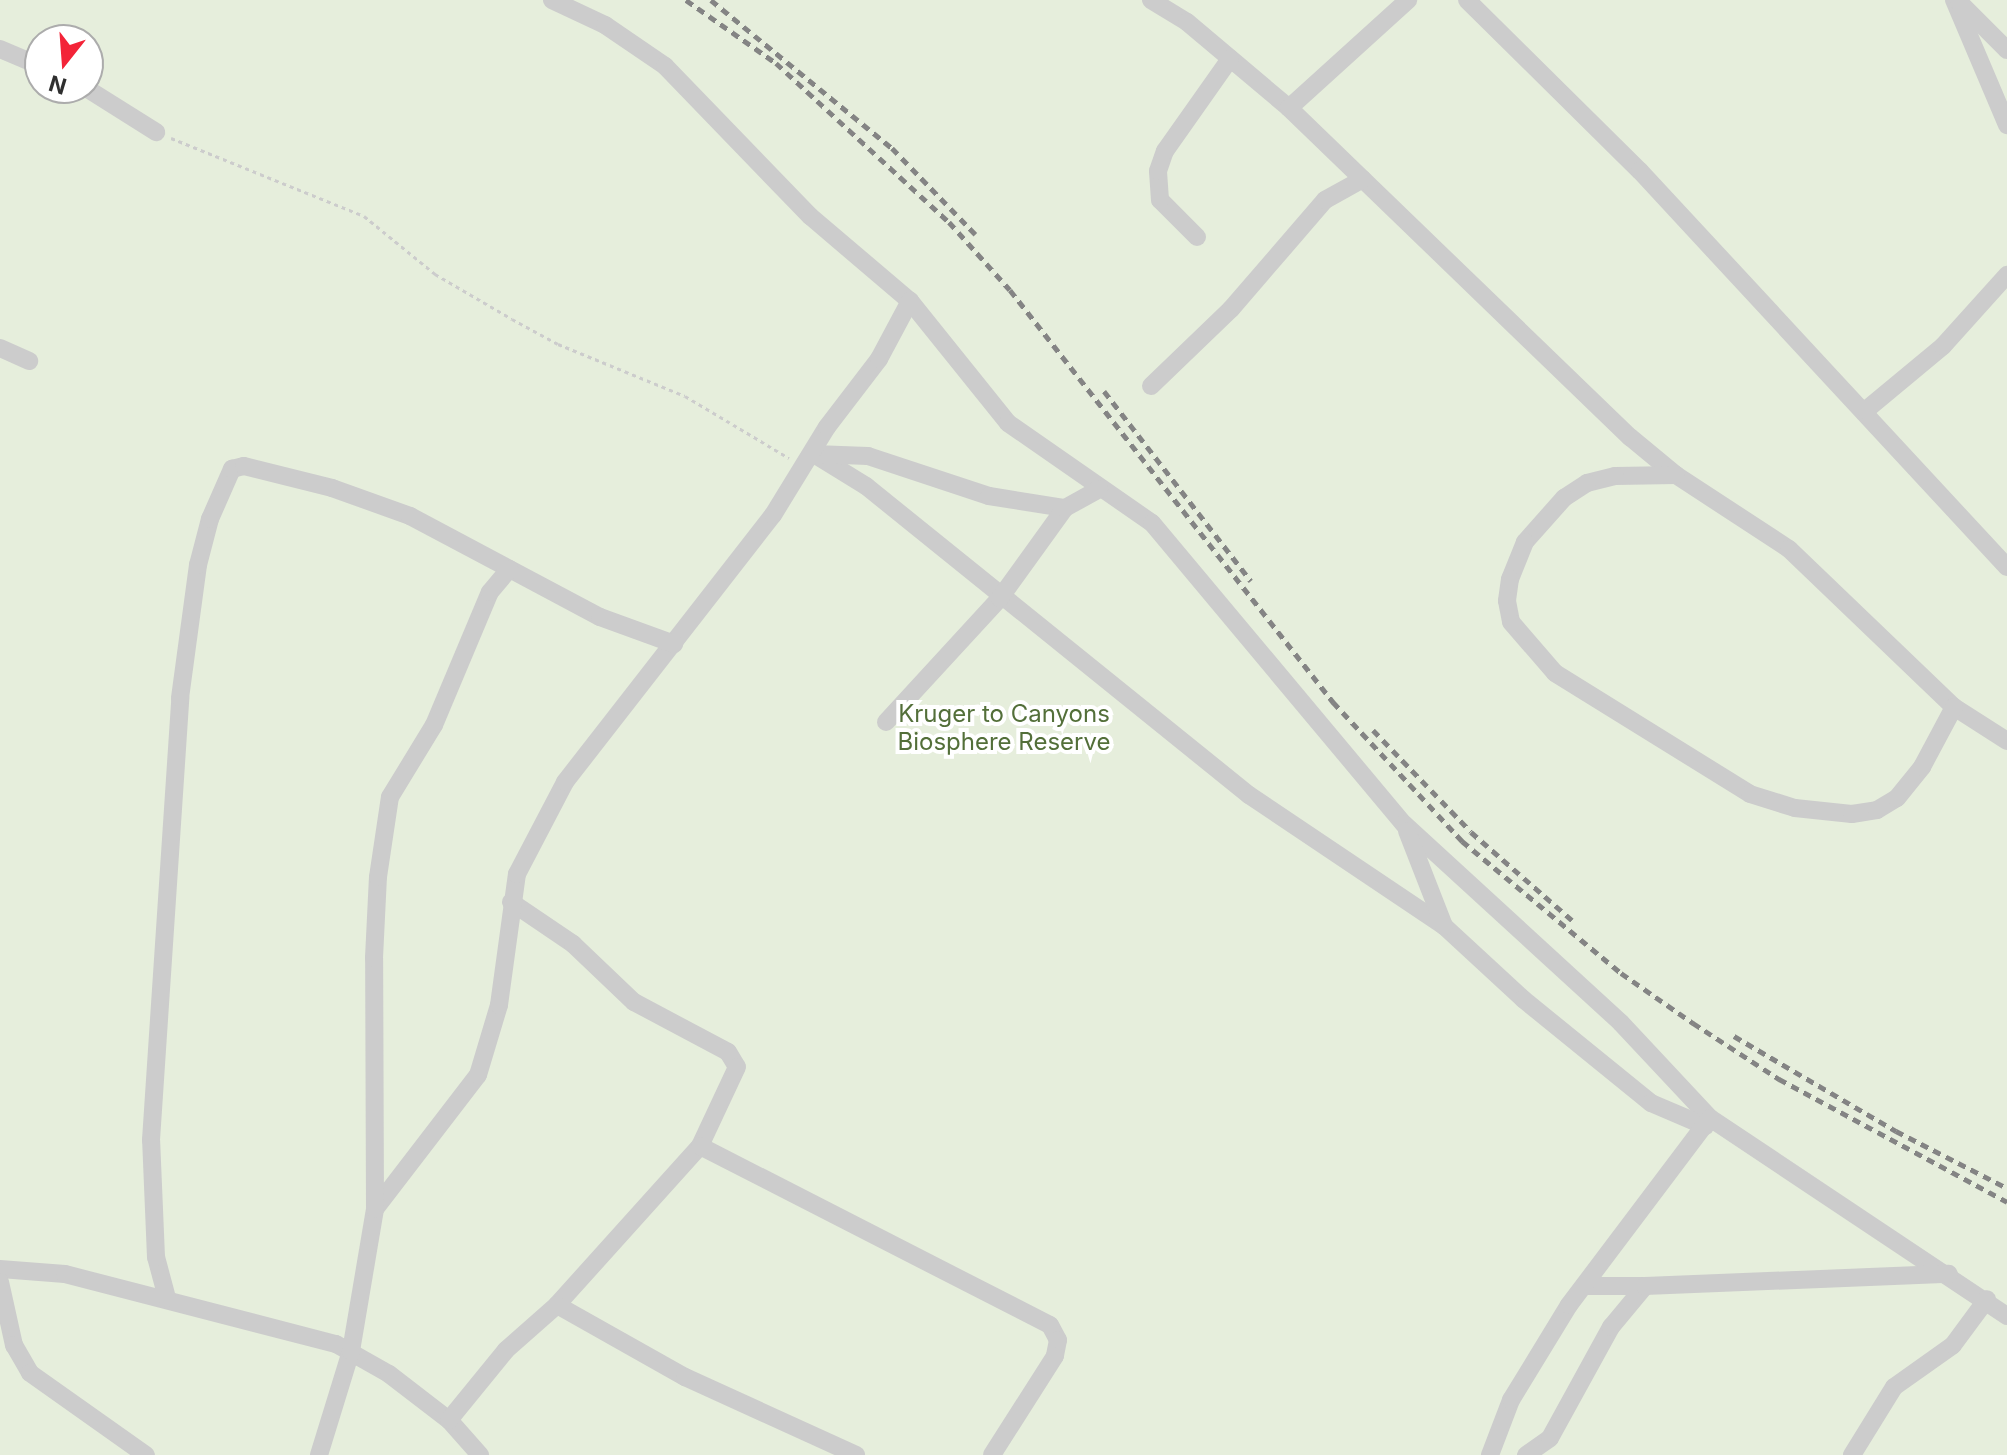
<!DOCTYPE html>
<html>
<head>
<meta charset="utf-8">
<style>
  body { margin:0 }
  #map { position:relative; width:2007px; height:1455px; overflow:hidden; background:#fff; font-family:Inter,sans-serif }
  div>[style] { position:absolute }
  [style*='--x'] { left:calc(var(--x)*1px); top:calc(var(--y)*1px); width:calc(var(--w)*1px); rotate:calc(var(--a)*1deg) }
  .green>* { inset:0; background:#e6eedc }
  .path>* { height:3px; margin-top:-1.5px; transform-origin:0; background:repeating-linear-gradient(90deg,#ccc 0 4px,transparent 0 8px) }
  .minor>* { height:18px; margin:-9px; padding:0 9px; transform-origin:9px; border-radius:9px; background:#ccc }
  .rail>* { height:5px; margin-top:-2.5px; transform-origin:0; background:repeating-linear-gradient(90deg,#848484 0 8px,transparent 0 14px) }
  span { translate:-50% -50%; white-space:nowrap; text-align:center; line-height:1.15; -webkit-text-stroke:8px #fff; paint-order:stroke }
  .park-label { font-size:24px; color:#536f39 }
  .north { position:absolute; left:24px; top:24px; width:80px; height:80px; box-sizing:border-box; background:#fff; border:2px solid #acacac; border-radius:50%; rotate:197deg; font-size:22px; font-weight:700; line-height:32px; text-align:center; color:#2f2f2f }
  .north::after { content:''; display:block; margin:auto; width:28px; height:36px; background:#f32438; clip-path:polygon(50% 0,100% 100%,50% 72%,0 100%) }
</style>
</head>
<body>
<div id="map">
  <div class="green">
    <div style="clip-path:polygon(evenodd,0 0,2007px 0,2007px 1455px,0 1455px,0 0,40px 40px,88px 40px,88px 88px,40px 88px,40px 40px)"></div>
  </div>
  <div class="path">
    <div style="--x:171;--y:138;--w:208;--a:22"></div>
    <div style="--x:364;--y:216;--w:92;--a:39.2"></div>
    <div style="--x:435;--y:274;--w:89;--a:30.3"></div>
    <div style="--x:512;--y:319;--w:52;--a:28.5"></div>
    <div style="--x:558;--y:344;--w:137;--a:22.3"></div>
    <div style="--x:685;--y:396;--w:121;--a:30.8"></div>
  </div>
  <div class="minor">
    <div style="--x:552;--y:0;--w:59;--a:25.3"></div>
    <div style="--x:605;--y:25;--w:73;--a:34.3"></div>
    <div style="--x:665;--y:66;--w:209;--a:46"></div>
    <div style="--x:810;--y:216;--w:131;--a:40.4"></div>
    <div style="--x:910;--y:301;--w:156;--a:51.2"></div>
    <div style="--x:1008;--y:423;--w:175;--a:34.8"></div>
    <div style="--x:1152;--y:523;--w:393;--a:50.1"></div>
    <div style="--x:1404;--y:824;--w:294;--a:42.5"></div>
    <div style="--x:1621;--y:1023;--w:130;--a:46.9"></div>
    <div style="--x:1710;--y:1118;--w:357;--a:33.7"></div>
    <div style="--x:1151;--y:0;--w:42;--a:31.4"></div>
    <div style="--x:1187;--y:22;--w:133;--a:40.1"></div>
    <div style="--x:1289;--y:108;--w:474;--a:44"></div>
    <div style="--x:1630;--y:437;--w:60;--a:39.6"></div>
    <div style="--x:1676;--y:475;--w:135;--a:33.2"></div>
    <div style="--x:1789;--y:549;--w:228;--a:43.8"></div>
    <div style="--x:1954;--y:707;--w:63;--a:32.7"></div>
    <div style="--x:1467;--y:0;--w:243;--a:44.7"></div>
    <div style="--x:1640;--y:171;--w:540;--a:47.18"></div>
    <div style="--x:1954;--y:0;--w:136;--a:67"></div>
    <div style="--x:1959;--y:2;--w:68;--a:45"></div>
    <div style="--x:0;--y:49;--w:43;--a:23"></div>
    <div style="--x:86;--y:88;--w:83;--a:32.2"></div>
    <div style="--x:1289;--y:108;--w:161;--a:-42.2"></div>
    <div style="--x:1197;--y:237;--w:52;--a:-135"></div>
    <div style="--x:1160;--y:200;--w:29;--a:-94"></div>
    <div style="--x:1158;--y:171;--w:21;--a:-71"></div>
    <div style="--x:1165;--y:151;--w:113;--a:-54.8"></div>
    <div style="--x:0;--y:348;--w:32;--a:24"></div>
    <div style="--x:1151;--y:386;--w:111;--a:-43.9"></div>
    <div style="--x:1231;--y:309;--w:144;--a:-49.2"></div>
    <div style="--x:1325;--y:200;--w:43;--a:-28.9"></div>
    <div style="--x:1866;--y:410;--w:100;--a:-39.7"></div>
    <div style="--x:1943;--y:346;--w:96;--a:-48"></div>
    <div style="--x:814;--y:454;--w:61;--a:31.6"></div>
    <div style="--x:866;--y:486;--w:492;--a:38.9"></div>
    <div style="--x:1249;--y:795;--w:235;--a:33.9"></div>
    <div style="--x:1444;--y:926;--w:108;--a:42.7"></div>
    <div style="--x:1523;--y:999;--w:165;--a:39.1"></div>
    <div style="--x:1651;--y:1103;--w:59;--a:23.1"></div>
    <div style="--x:814;--y:454;--w:54;--a:2.1"></div>
    <div style="--x:868;--y:456;--w:127;--a:18.3"></div>
    <div style="--x:989;--y:496;--w:77;--a:9"></div>
    <div style="--x:1676;--y:475;--w:61;--a:179.1"></div>
    <div style="--x:1615;--y:476;--w:29;--a:166"></div>
    <div style="--x:1587;--y:483;--w:27;--a:147"></div>
    <div style="--x:1564;--y:498;--w:59;--a:131.6"></div>
    <div style="--x:1525;--y:542;--w:40;--a:112"></div>
    <div style="--x:1510;--y:579;--w:22;--a:98"></div>
    <div style="--x:1507;--y:601;--w:21;--a:79"></div>
    <div style="--x:1511;--y:622;--w:67;--a:49.2"></div>
    <div style="--x:1555;--y:673;--w:229;--a:31.8"></div>
    <div style="--x:1750;--y:794;--w:47;--a:17.3"></div>
    <div style="--x:1795;--y:808;--w:57;--a:6"></div>
    <div style="--x:1852;--y:814;--w:25;--a:-9"></div>
    <div style="--x:1877;--y:810;--w:23;--a:-31"></div>
    <div style="--x:1897;--y:798;--w:40;--a:-51"></div>
    <div style="--x:1922;--y:767;--w:68;--a:-61.9"></div>
    <div style="--x:886;--y:722;--w:168;--a:-47.4"></div>
    <div style="--x:1000;--y:598;--w:111;--a:-54.2"></div>
    <div style="--x:1065;--y:508;--w:39;--a:-29"></div>
    <div style="--x:1407;--y:831;--w:102;--a:68.7"></div>
    <div style="--x:511;--y:902;--w:75;--a:34.1"></div>
    <div style="--x:573;--y:944;--w:84;--a:43.6"></div>
    <div style="--x:634;--y:1002;--w:106;--a:28"></div>
    <div style="--x:728;--y:1052;--w:17;--a:59"></div>
    <div style="--x:737;--y:1067;--w:87;--a:115.1"></div>
    <div style="--x:700;--y:1146;--w:214;--a:132"></div>
    <div style="--x:700;--y:1146;--w:393;--a:27.1"></div>
    <div style="--x:1050;--y:1325;--w:17;--a:62"></div>
    <div style="--x:1058;--y:1340;--w:16;--a:101"></div>
    <div style="--x:1055;--y:1356;--w:117;--a:122.5"></div>
    <div style="--x:375;--y:1209;--w:169;--a:-52.5"></div>
    <div style="--x:478;--y:1075;--w:73;--a:-73.3"></div>
    <div style="--x:499;--y:1005;--w:132;--a:-82.2"></div>
    <div style="--x:517;--y:874;--w:104;--a:-62.4"></div>
    <div style="--x:565;--y:782;--w:338;--a:-52.1"></div>
    <div style="--x:773;--y:515;--w:103;--a:-58.5"></div>
    <div style="--x:827;--y:427;--w:86;--a:-52.6"></div>
    <div style="--x:879;--y:359;--w:66;--a:-61.9"></div>
    <div style="--x:0;--y:1269;--w:65;--a:4.4"></div>
    <div style="--x:65;--y:1274;--w:280;--a:14.5"></div>
    <div style="--x:336;--y:1344;--w:61;--a:29.5"></div>
    <div style="--x:389;--y:1374;--w:76;--a:37.5"></div>
    <div style="--x:449;--y:1420;--w:47;--a:48.5"></div>
    <div style="--x:0;--y:1282;--w:65;--a:77.5"></div>
    <div style="--x:14;--y:1345;--w:32;--a:60"></div>
    <div style="--x:30;--y:1373;--w:142;--a:35.3"></div>
    <div style="--x:1584;--y:1286;--w:61;--a:0"></div>
    <div style="--x:167;--y:1298;--w:42;--a:-105"></div>
    <div style="--x:156;--y:1257;--w:117;--a:-92.4"></div>
    <div style="--x:151;--y:1140;--w:443;--a:-86.2"></div>
    <div style="--x:180;--y:698;--w:134;--a:-82.3"></div>
    <div style="--x:198;--y:565;--w:48;--a:-75.4"></div>
    <div style="--x:210;--y:519;--w:55;--a:-66.3"></div>
    <div style="--x:232;--y:469;--w:12;--a:-14"></div>
    <div style="--x:244;--y:466;--w:91;--a:14"></div>
    <div style="--x:332;--y:488;--w:83;--a:19.7"></div>
    <div style="--x:410;--y:516;--w:215;--a:28"></div>
    <div style="--x:600;--y:617;--w:79;--a:20"></div>
    <div style="--x:449;--y:1420;--w:90;--a:-50.8"></div>
    <div style="--x:506;--y:1350;--w:68;--a:-41.4"></div>
    <div style="--x:557;--y:1305;--w:147;--a:29.4"></div>
    <div style="--x:685;--y:1377;--w:188;--a:24.5"></div>
    <div style="--x:319;--y:1455;--w:109;--a:-72.9"></div>
    <div style="--x:351;--y:1351;--w:144;--a:-80.4"></div>
    <div style="--x:375;--y:1209;--w:251;--a:-90.2"></div>
    <div style="--x:374;--y:958;--w:81;--a:-87.2"></div>
    <div style="--x:378;--y:877;--w:81;--a:-81.5"></div>
    <div style="--x:390;--y:797;--w:84;--a:-58.6"></div>
    <div style="--x:434;--y:725;--w:144;--a:-67.2"></div>
    <div style="--x:490;--y:592;--w:30;--a:-50"></div>
    <div style="--x:1490;--y:1455;--w:59;--a:-69.1"></div>
    <div style="--x:1511;--y:1400;--w:111;--a:-58.6"></div>
    <div style="--x:1569;--y:1305;--w:234;--a:-53"></div>
    <div style="--x:1526;--y:1455;--w:29;--a:-35"></div>
    <div style="--x:1550;--y:1438;--w:127;--a:-61.2"></div>
    <div style="--x:1611;--y:1327;--w:53;--a:-50.3"></div>
    <div style="--x:1645;--y:1286;--w:304;--a:-2.3"></div>
    <div style="--x:1852;--y:1455;--w:80;--a:-58.3"></div>
    <div style="--x:1894;--y:1387;--w:72;--a:-35.4"></div>
    <div style="--x:1953;--y:1345;--w:57;--a:-53.5"></div>
  </div>
  <div class="rail">
    <div style="--x:686;--y:0;--w:110;--a:35"></div>
    <div style="--x:776;--y:63;--w:235;--a:42.6"></div>
    <div style="--x:949;--y:222;--w:91;--a:48.1"></div>
    <div style="--x:1010;--y:290;--w:524;--a:51.9"></div>
    <div style="--x:1333;--y:702;--w:190;--a:47.1"></div>
    <div style="--x:1462;--y:841;--w:207;--a:39.7"></div>
    <div style="--x:1621;--y:973;--w:88;--a:34.8"></div>
    <div style="--x:1693;--y:1023;--w:103;--a:33.1"></div>
    <div style="--x:1779;--y:1079;--w:259;--a:28.3"></div>
    <div style="--x:711;--y:0;--w:234;--a:39.3"></div>
    <div style="--x:892;--y:148;--w:120;--a:46"></div>
    <div style="--x:1104;--y:391;--w:240;--a:52.3"></div>
    <div style="--x:1373;--y:730;--w:141;--a:46.1"></div>
    <div style="--x:1471;--y:832;--w:134;--a:41.1"></div>
    <div style="--x:1734;--y:1036;--w:188;--a:30.4"></div>
    <div style="--x:1896;--y:1131;--w:125;--a:27.2"></div>
  </div>
  <div class="park-label">
    <span style="left:1004px;top:728px">Kruger to Canyons<br>Biosphere Reserve</span>
  </div>
  <div class="north">N</div>
</div>
</body>
</html>
